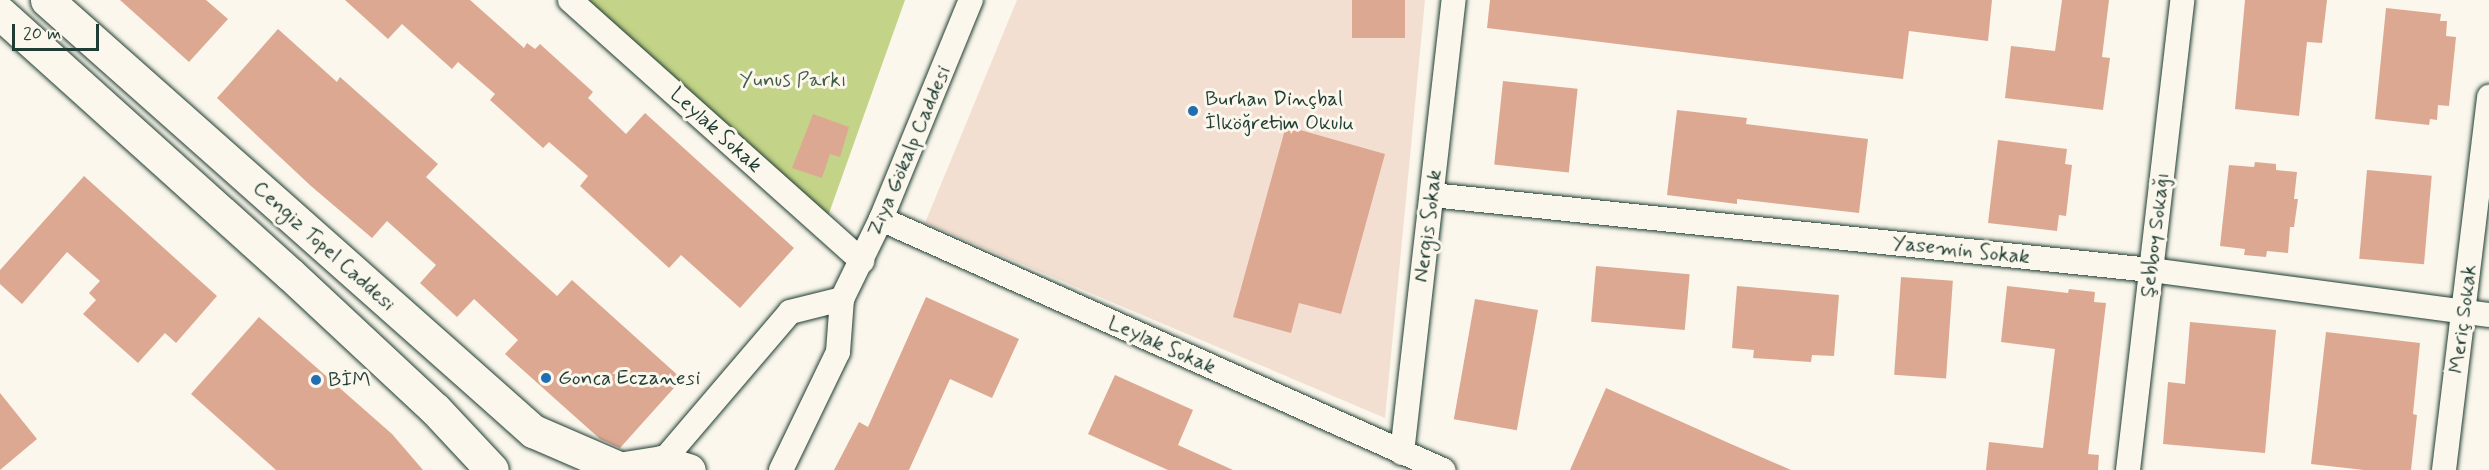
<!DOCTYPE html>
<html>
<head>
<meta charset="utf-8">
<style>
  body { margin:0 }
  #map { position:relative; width:2489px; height:470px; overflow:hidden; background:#fbf7ec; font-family:Mynerve,sans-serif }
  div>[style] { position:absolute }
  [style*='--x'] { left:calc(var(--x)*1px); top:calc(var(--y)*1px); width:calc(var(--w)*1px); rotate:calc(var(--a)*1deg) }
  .built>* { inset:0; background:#f2dfd1 }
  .green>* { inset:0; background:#c3d387 }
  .building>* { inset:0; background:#dda892; transform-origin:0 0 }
  .roads { filter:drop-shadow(0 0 2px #1f3d34) drop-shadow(0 0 2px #1f3d34) }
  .minor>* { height:24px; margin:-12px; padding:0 12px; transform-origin:12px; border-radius:12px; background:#fbf7ec }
  .primary>* { height:33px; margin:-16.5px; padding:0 16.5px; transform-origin:16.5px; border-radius:16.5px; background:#fbf7ec }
  .dots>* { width:16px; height:16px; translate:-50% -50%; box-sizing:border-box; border:3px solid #fbf7ec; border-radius:50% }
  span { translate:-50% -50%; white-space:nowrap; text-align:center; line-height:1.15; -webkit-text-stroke:6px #fbf7ec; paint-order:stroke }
  .park-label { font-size:21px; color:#405b45 }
  .poi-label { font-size:21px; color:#1f3d34 }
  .left { translate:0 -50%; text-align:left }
  .street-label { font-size:21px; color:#1f3d34 }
  .scale { position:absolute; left:12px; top:24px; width:87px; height:27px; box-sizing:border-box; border:3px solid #1f3d34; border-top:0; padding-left:8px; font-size:18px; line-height:21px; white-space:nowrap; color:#1f3d34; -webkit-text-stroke:4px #fbf7ec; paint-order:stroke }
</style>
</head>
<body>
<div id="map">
  <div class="built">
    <div style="clip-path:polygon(1017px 0,1425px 0,1385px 418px,925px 223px)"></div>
  </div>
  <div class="green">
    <div style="clip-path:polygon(579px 0,905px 0,828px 216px)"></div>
  </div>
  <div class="building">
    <div style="clip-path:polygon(120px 0,206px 0,228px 19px,189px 62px)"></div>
    <div style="clip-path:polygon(345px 0,470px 0,524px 48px,527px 43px,535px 49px,540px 44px,593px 92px,588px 98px,626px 134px,645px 113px,794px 248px,740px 308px,681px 255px,669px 268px,580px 186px,588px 176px,549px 142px,543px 148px,490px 100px,495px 94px,458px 62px,452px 69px,402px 24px,388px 39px)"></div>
    <div style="left:1352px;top:0;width:53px;height:38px"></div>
    <div style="clip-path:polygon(1490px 0,1992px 0,1988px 41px,1909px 31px,1903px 79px,1487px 28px)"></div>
    <div style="clip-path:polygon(2062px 0,2109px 0,2102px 57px,2110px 58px,2103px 110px,2005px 98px,2011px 46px,2055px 51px)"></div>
    <div style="clip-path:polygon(2245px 0,2327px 0,2322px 43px,2307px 42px,2299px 116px,2235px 109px)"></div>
    <div style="clip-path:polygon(2386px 8px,2441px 14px,2440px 21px,2447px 21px,2446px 36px,2456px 37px,2449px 106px,2438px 105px,2437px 120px,2430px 119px,2429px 125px,2375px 119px)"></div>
    <div style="clip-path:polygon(278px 29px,337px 82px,340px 77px,438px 164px,426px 177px,557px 296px,572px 280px,682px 379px,620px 448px,600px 439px,505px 354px,518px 340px,474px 299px,457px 317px,420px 283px,436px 265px,387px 221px,372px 238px,311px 186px,217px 98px)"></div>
    <div style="left:1503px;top:81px;width:75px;height:84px;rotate:6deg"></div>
    <div style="clip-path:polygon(1677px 110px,1747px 118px,1746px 124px,1868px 139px,1859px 213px,1737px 199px,1737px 204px,1667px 195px)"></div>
    <div style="clip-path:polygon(813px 114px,849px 127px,840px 157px,830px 154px,822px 178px,792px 168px)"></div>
    <div style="clip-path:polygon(1286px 126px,1385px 154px,1341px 314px,1299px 303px,1291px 333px,1233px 317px)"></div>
    <div style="clip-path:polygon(1998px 140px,2067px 149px,2065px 164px,2072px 165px,2066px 216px,2059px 215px,2057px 231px,1988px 223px)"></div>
    <div style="clip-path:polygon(2255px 162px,2276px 164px,2276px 170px,2297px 172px,2294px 199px,2298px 199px,2294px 227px,2290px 227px,2288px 253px,2267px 251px,2266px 257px,2244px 255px,2245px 249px,2220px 246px,2229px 165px,2254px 167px)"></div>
    <div style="left:2367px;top:170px;width:65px;height:89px;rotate:5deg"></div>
    <div style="clip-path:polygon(84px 176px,217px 296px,176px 343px,165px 333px,138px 363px,83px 314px,96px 300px,89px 293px,100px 281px,67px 252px,22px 304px,0 284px,0 270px)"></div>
    <div style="left:1596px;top:266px;width:94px;height:56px;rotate:5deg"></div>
    <div style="left:1901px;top:277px;width:52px;height:98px;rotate:4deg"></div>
    <div style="clip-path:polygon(1737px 286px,1839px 295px,1834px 356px,1812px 355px,1811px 362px,1753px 358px,1754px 350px,1732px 348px)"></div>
    <div style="clip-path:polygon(2007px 286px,2068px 293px,2069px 289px,2095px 292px,2094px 302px,2106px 303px,2088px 454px,2099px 455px,2098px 470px,1986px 470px,1989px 442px,2043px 448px,2055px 349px,2001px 342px)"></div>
    <div style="clip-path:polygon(926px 297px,1019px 339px,992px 398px,950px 379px,909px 470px,834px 470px,859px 422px,868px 427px)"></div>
    <div style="left:1475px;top:299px;width:64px;height:122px;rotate:10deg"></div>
    <div style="clip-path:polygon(259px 317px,392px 434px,423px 470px,276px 470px,191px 394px)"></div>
    <div style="clip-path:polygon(2190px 322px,2276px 330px,2265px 453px,2163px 444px,2168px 382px,2185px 384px)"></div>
    <div style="clip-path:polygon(2326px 332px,2420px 343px,2413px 414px,2417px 415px,2411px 470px,2364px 470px,2311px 464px)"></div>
    <div style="clip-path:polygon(1115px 375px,1193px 410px,1178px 445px,1233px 470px,1168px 470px,1088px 434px)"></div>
    <div style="clip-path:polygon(1606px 388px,1731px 444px,1791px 470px,1570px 470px)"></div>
    <div style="clip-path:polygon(0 393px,37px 439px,0 470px)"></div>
  </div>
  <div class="roads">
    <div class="minor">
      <div style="--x:570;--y:0;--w:392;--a:41.8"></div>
      <div style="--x:1432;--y:195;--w:723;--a:5.96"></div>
      <div style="--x:2151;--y:270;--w:341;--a:7.6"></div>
      <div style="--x:881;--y:219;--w:616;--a:24.07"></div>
      <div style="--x:1402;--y:453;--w:456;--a:-83.5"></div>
      <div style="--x:662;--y:462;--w:197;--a:-49.5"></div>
      <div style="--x:790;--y:312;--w:54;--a:-14"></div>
      <div style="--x:781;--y:470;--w:131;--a:-64.2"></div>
      <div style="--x:838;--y:352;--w:53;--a:-85.7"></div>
      <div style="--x:842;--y:299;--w:89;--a:-64"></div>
      <div style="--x:881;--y:219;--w:237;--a:-67.7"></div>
      <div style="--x:2128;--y:470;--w:473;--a:-83.4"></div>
      <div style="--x:2444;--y:470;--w:376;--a:-83.1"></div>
    </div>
    <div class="primary">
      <div style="--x:47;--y:0;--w:650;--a:41.57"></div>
      <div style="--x:533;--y:431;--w:90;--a:23.4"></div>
      <div style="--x:0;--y:13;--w:390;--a:42"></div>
      <div style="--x:290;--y:274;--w:198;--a:43"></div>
      <div style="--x:435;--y:409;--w:83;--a:46.9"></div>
      <div style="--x:612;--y:470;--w:51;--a:-9.1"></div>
      <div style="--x:662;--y:462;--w:28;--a:17"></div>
    </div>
  </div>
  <div class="dots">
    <div style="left:1193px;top:111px;background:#1f6fb2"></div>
    <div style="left:546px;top:378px;background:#1f6fb2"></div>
    <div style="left:316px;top:380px;background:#1f6fb2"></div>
  </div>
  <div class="park-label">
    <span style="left:793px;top:80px">Yunus Parkı</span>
  </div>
  <div class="poi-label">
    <span class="left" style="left:1205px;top:111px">Burhan Dinçbal<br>İlköğretim Okulu</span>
    <span class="left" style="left:558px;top:378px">Gonca Eczanesi</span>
    <span class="left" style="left:328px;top:380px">BİM</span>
  </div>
  <div class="street-label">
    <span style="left:716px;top:130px;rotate:42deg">Leylak Sokak</span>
    <span style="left:909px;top:151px;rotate:-67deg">Ziya Gökalp Caddesi</span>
    <span style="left:1428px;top:226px;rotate:-83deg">Nergis Sokak</span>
    <span style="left:2155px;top:235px;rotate:-83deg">Şebboy Sokağı</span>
    <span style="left:324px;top:246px;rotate:42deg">Cengiz Topel Caddesi</span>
    <span style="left:1961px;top:250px;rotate:6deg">Yasemin Sokak</span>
    <span style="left:2463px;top:319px;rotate:-83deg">Meriç Sokak</span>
    <span style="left:1162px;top:345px;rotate:24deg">Leylak Sokak</span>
  </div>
  <div class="scale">20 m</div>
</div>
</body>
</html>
